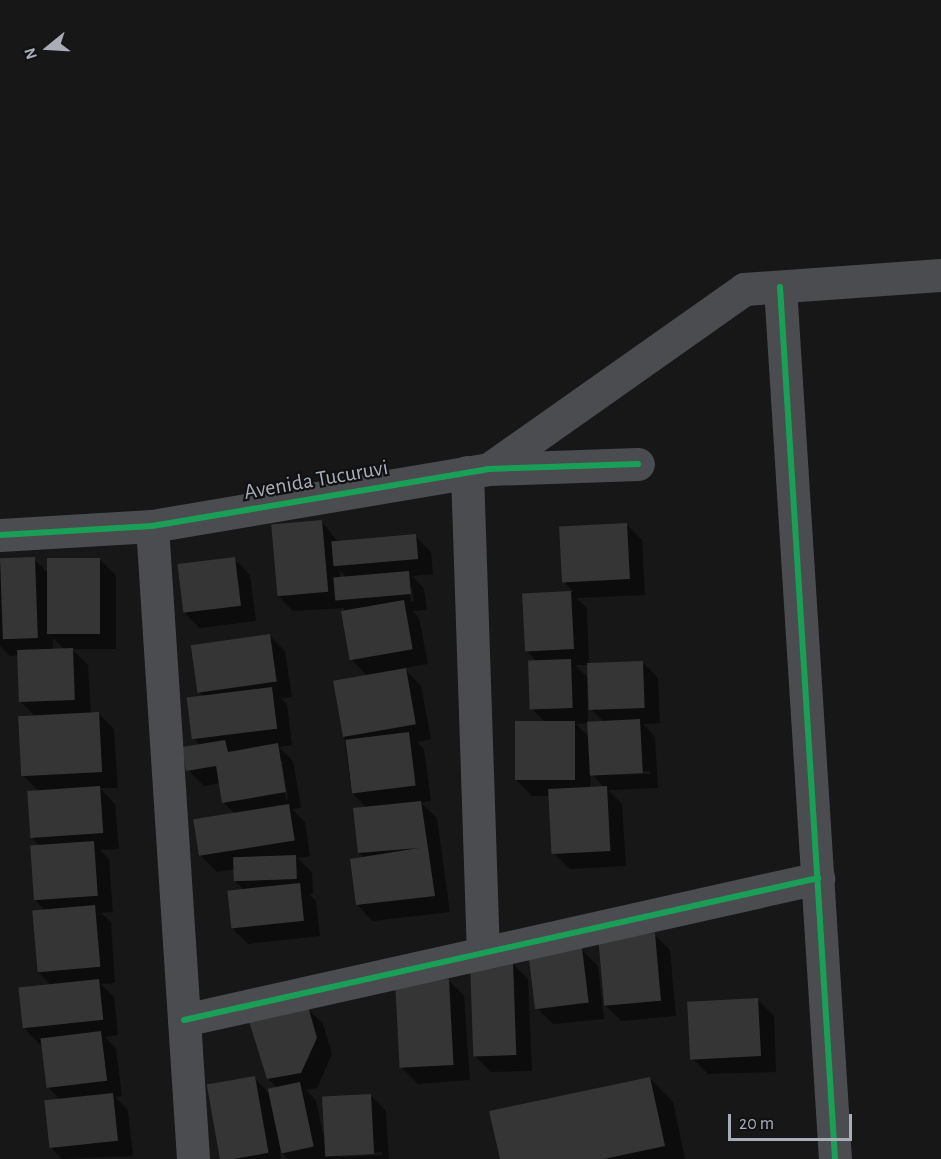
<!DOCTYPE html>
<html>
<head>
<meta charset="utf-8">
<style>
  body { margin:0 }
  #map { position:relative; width:941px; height:1159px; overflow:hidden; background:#171717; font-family:"Alegreya Sans",sans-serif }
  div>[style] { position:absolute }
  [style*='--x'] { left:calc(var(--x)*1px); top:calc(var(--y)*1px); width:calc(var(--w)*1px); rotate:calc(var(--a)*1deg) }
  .shadow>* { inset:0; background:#0007 }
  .building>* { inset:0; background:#353536; transform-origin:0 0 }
  .minor>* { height:33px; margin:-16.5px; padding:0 16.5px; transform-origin:16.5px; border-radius:16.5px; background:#4b4c50 }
  .cycleway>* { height:6px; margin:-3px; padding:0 3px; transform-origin:3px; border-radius:3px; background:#1a9f57 }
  span { translate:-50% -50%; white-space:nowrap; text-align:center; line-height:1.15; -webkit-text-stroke:4.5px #111113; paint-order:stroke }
  .street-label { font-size:22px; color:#a8adb8 }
  .north { position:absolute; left:18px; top:18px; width:60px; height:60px; -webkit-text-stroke:4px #111113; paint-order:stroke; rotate:252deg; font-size:16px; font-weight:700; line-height:24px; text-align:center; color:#a8adb8 }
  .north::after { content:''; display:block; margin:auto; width:21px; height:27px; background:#a8adb8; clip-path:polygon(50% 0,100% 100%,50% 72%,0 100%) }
  .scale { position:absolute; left:728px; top:1114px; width:124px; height:27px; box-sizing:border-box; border:3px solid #a8adb8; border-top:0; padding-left:8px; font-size:18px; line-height:21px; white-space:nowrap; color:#a8adb8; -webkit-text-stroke:4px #111113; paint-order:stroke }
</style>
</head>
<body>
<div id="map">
  <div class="shadow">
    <div style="clip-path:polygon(evenodd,322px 522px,338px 542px,415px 536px,431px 552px,433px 574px,412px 576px,424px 589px,427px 610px,413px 611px,419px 618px,428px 664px,404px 668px,421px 686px,431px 739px,417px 742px,424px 749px,431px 801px,421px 803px,437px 818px,450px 912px,373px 921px,357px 905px,365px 858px,359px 853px,367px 808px,352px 793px,344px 736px,368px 677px,350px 658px,344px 608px,293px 611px,277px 595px,322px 522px,340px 570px,348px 579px,341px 579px,340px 570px,322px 522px,409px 588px,412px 588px,414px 601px,411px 602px,409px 588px)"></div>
    <div style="clip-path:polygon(evenodd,626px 524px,642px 540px,645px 595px,576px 598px,587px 608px,589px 665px,642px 662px,658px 678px,660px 723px,643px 724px,655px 737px,658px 788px,608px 790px,622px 804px,626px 866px,570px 869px,554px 853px,550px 796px,532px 796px,516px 780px,546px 723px,532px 709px,538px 663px,526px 650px,524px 594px,574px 592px,563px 581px,626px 524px,575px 665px,589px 665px,592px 710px,604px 722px,588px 723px,587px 677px,575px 665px,626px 524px,589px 723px,589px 737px,576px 724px,589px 723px,626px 524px,650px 771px,650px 774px,604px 775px,604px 772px,650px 771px,626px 524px,591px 773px,605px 788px,590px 789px,591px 773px)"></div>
    <div style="clip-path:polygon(evenodd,34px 559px,48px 573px,100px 560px,116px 576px,116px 649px,72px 649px,88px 665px,91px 714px,98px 713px,114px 729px,118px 788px,100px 788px,115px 804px,119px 849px,100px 850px,109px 859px,113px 912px,101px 913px,111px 922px,115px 983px,101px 984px,114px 997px,118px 1035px,105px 1037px,116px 1049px,122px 1096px,115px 1097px,128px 1110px,133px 1156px,62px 1159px,49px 1146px,59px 1099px,48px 1087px,41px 1045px,25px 1029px,52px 986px,38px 972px,45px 910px,35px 900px,40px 846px,32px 838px,40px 792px,23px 776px,36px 717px,21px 702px,19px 655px,10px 656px,0 646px,0 560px,34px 559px,53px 638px,65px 650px,53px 650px,53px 638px)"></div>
    <div style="clip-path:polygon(234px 559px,250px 575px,256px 621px,200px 628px,184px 612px)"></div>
    <div style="clip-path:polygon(evenodd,269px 635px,285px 651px,292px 697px,281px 698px,287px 704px,292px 745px,279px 747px,293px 761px,301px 808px,292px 809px,305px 822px,310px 856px,297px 858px,312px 872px,313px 894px,309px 894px,316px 901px,320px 936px,248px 944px,232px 928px,245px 891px,235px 881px,235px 869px,217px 872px,201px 856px,236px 815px,223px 802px,220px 783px,204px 786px,188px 770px,200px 745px,194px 739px,204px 697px,198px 691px,269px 635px,279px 761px,282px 761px,288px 799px,286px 800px,279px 761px)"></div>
    <div style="clip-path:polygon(654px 934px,670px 950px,676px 1016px,621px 1021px,605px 1005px)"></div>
    <div style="clip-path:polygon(582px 950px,598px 966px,604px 1019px,553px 1024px,537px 1008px)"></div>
    <div style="clip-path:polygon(512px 963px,528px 979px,532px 1071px,491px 1072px,475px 1056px)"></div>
    <div style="clip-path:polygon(448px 980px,464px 996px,470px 1080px,418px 1084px,402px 1068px)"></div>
    <div style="clip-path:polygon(758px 1000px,774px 1016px,776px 1072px,708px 1074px,692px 1058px)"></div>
    <div style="clip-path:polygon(evenodd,307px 1008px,323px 1024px,332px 1054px,317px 1088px,306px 1090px,316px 1100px,323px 1134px,370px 1095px,386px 1111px,389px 1159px,288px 1159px,280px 1151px,281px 1159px,220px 1159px,208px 1085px,254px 1078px,270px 1094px,278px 1088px,268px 1079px,307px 1008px,382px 1152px,382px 1155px,339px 1157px,339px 1154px,382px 1152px)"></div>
    <div style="clip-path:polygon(650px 1079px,673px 1102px,685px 1159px,501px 1159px)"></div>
  </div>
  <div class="building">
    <div style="left:322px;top:520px;width:72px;height:51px;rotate:85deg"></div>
    <div style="left:627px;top:523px;width:56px;height:68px;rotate:87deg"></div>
    <div style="left:416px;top:534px;width:25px;height:85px;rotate:85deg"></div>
    <div style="left:35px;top:557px;width:81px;height:35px;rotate:88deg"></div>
    <div style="left:235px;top:557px;width:49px;height:58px;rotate:83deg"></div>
    <div style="left:47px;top:558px;width:53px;height:76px"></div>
    <div style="left:409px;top:571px;width:23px;height:76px;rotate:85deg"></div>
    <div style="left:571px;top:591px;width:58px;height:49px;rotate:87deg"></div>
    <div style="left:404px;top:600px;width:50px;height:64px;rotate:80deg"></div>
    <div style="left:270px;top:634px;width:48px;height:80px;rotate:82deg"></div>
    <div style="left:73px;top:648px;width:52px;height:56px;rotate:88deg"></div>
    <div style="left:571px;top:659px;width:49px;height:43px;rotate:88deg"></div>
    <div style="left:643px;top:661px;width:47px;height:56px;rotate:88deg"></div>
    <div style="left:406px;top:668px;width:57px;height:74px;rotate:80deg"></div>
    <div style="left:272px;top:687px;width:42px;height:86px;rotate:83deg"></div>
    <div style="left:99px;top:712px;width:60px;height:81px;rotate:87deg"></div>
    <div style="left:640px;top:719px;width:54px;height:53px;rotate:87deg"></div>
    <div style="left:515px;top:721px;width:60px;height:59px"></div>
    <div style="left:409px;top:732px;width:54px;height:64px;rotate:83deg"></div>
    <div style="clip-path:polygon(225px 740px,228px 752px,278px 743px,286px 792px,222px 803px,216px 766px,186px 771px,182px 747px)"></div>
    <div style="left:100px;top:786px;width:47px;height:73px;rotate:86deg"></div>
    <div style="left:607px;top:786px;width:65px;height:59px;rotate:87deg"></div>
    <div style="clip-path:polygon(421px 801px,435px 896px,356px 905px,350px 859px,419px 848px,358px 853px,353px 808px)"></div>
    <div style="left:289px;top:804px;width:37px;height:97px;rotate:81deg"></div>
    <div style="left:94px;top:841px;width:55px;height:64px;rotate:86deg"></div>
    <div style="left:296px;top:855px;width:24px;height:63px;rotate:88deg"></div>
    <div style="left:300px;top:883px;width:38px;height:73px;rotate:84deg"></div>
    <div style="left:95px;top:905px;width:62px;height:63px;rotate:85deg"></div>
    <div style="left:655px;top:933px;width:68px;height:57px;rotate:85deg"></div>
    <div style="left:582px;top:948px;width:55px;height:54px;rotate:83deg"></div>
    <div style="left:513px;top:961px;width:94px;height:43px;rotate:88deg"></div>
    <div style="left:99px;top:979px;width:41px;height:81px;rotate:84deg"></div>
    <div style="left:449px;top:979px;width:86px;height:54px;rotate:87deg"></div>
    <div style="left:758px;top:998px;width:58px;height:71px;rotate:87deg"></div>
    <div style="clip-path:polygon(308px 1006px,317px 1038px,301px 1073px,267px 1079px,248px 1018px)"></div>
    <div style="left:101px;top:1031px;width:50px;height:61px;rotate:83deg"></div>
    <div style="left:255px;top:1076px;width:78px;height:49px;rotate:80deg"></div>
    <div style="clip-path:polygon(650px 1077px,665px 1146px,604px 1159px,500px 1159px,489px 1111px)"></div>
    <div style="left:300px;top:1082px;width:66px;height:33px;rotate:78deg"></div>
    <div style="left:113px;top:1093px;width:48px;height:69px;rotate:84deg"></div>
    <div style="left:371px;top:1094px;width:60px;height:49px;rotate:87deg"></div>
  </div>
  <div class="minor">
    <div style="--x:780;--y:287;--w:874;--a:86.39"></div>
    <div style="--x:489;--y:469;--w:312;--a:-35.2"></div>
    <div style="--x:744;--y:289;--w:197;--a:-4.1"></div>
    <div style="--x:467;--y:472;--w:479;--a:88.1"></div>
    <div style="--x:152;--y:526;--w:634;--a:86.29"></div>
    <div style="--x:0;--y:535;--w:152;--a:-3.4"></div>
    <div style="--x:152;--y:526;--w:342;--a:-9.6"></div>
    <div style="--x:489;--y:469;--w:149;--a:-1.9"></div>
    <div style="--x:184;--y:1020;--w:650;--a:-12.62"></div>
  </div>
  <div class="cycleway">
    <div style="--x:780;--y:287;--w:874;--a:86.39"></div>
    <div style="--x:0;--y:535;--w:152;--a:-3.4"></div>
    <div style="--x:152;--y:526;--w:342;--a:-9.6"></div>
    <div style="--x:489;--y:469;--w:149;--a:-1.9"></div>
    <div style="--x:184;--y:1020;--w:650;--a:-12.62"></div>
  </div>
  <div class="street-label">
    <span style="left:316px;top:480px;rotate:-10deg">Avenida Tucuruvi</span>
  </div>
  <div class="north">N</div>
  <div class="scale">20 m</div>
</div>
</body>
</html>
